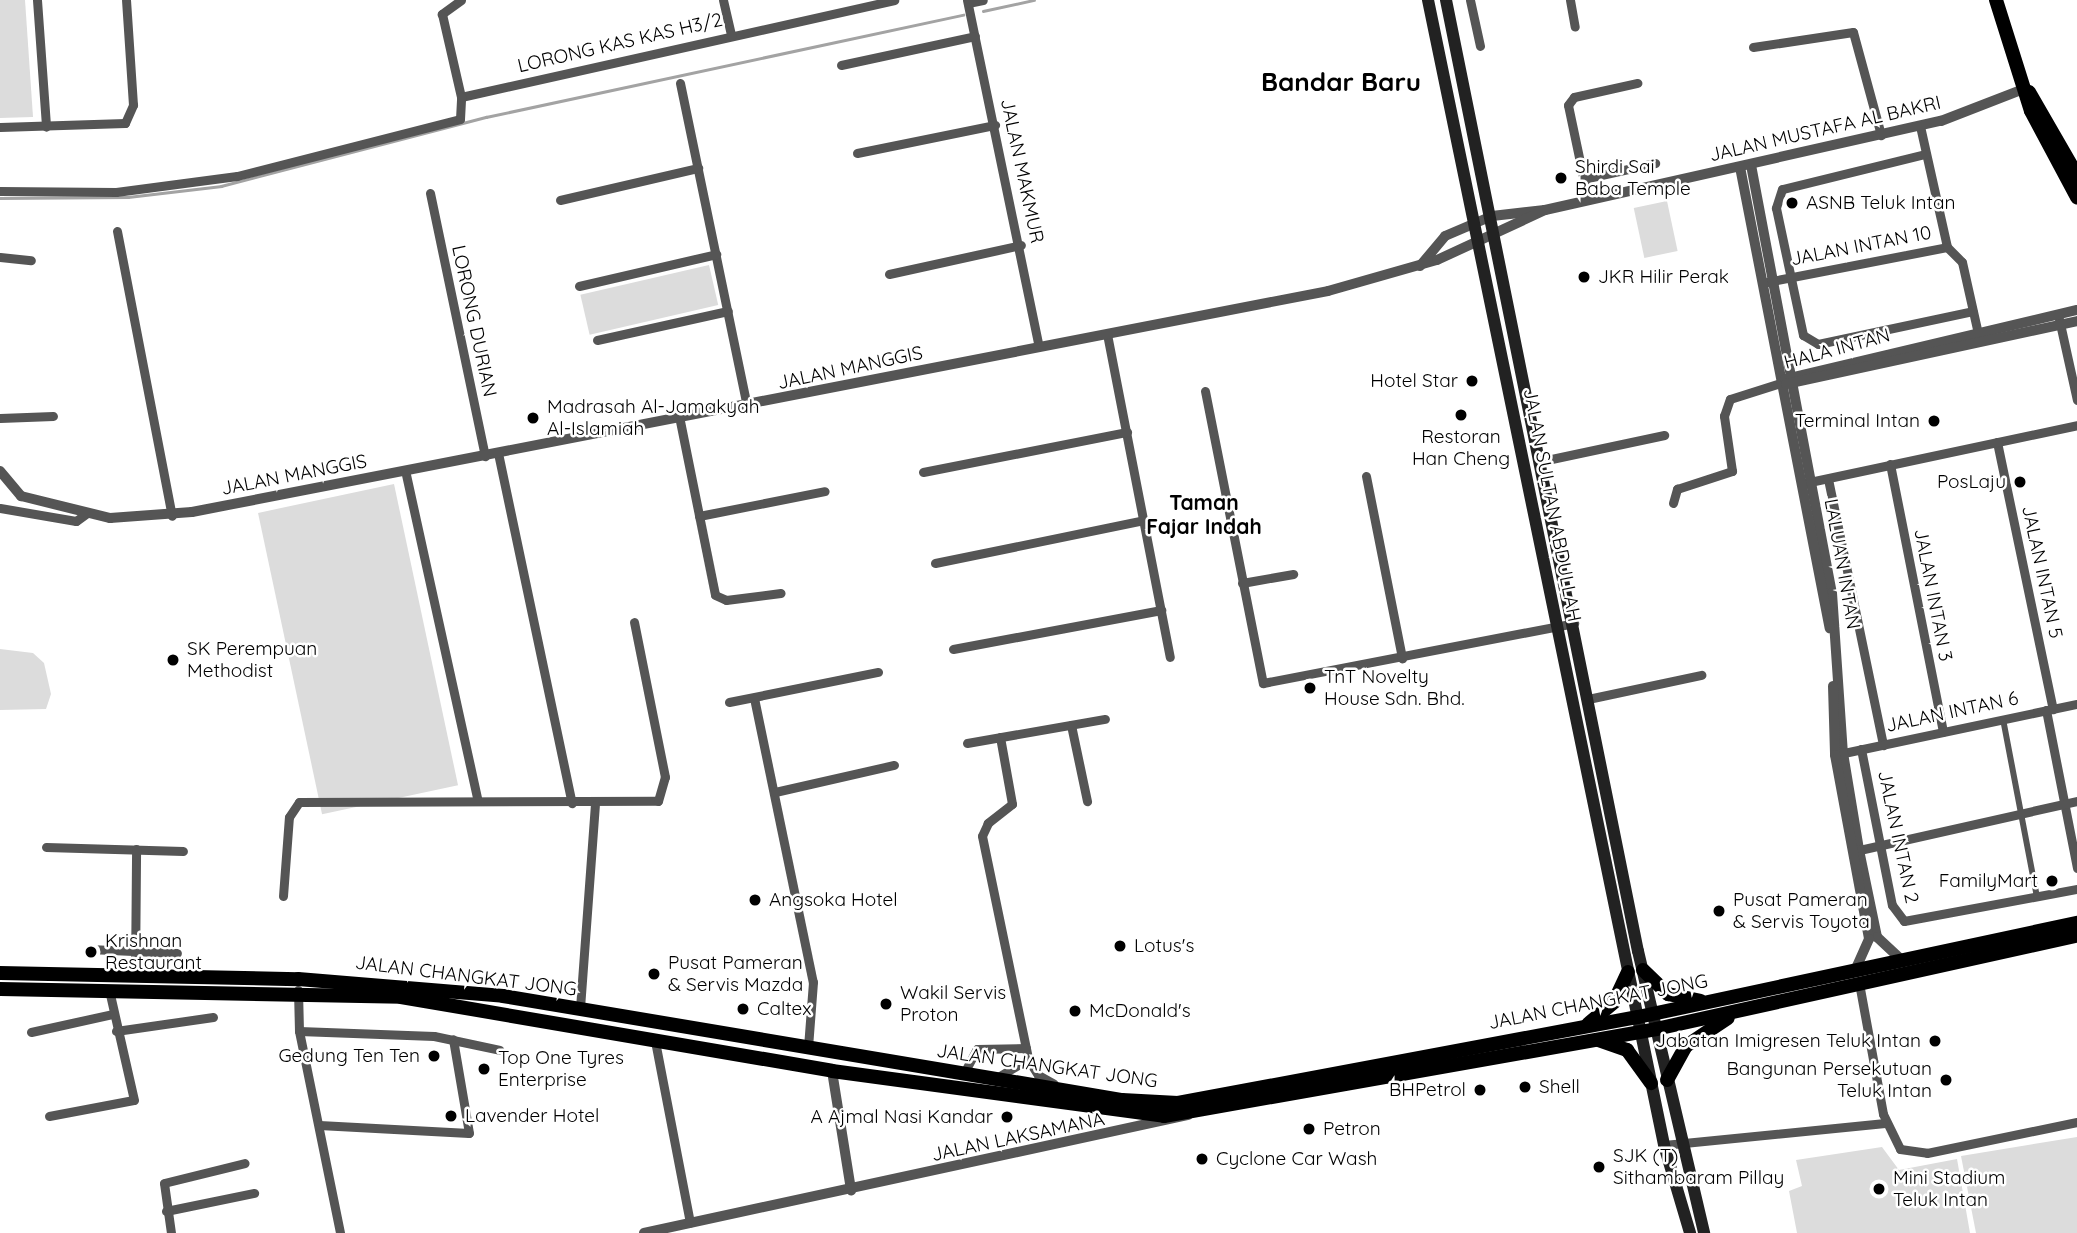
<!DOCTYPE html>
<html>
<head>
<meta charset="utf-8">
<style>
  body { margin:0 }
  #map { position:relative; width:2077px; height:1233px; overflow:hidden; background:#fff; font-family:Quicksand,sans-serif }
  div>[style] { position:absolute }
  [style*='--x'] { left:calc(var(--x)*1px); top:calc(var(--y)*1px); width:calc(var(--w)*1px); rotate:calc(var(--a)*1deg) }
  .green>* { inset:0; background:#dcdcdc; transform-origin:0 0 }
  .stream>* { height:2.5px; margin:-1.25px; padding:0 1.25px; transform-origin:1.25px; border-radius:1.25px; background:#a3a3a3 }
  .pedestrian>* { height:6px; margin:-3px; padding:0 3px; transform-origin:3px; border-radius:3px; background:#555 }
  .minor>* { height:9px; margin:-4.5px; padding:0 4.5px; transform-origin:4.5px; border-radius:4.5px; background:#555 }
  .tertiary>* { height:10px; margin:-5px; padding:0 5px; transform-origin:5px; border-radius:5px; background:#555 }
  .secondary>* { height:12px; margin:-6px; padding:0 6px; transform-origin:6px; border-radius:6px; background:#222 }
  .trunk>* { height:14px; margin:-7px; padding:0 7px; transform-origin:7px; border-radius:7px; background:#000 }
  .dots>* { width:19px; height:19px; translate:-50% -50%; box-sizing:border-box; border:4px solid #fff; border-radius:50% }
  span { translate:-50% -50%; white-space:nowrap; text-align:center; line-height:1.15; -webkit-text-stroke:5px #fff; paint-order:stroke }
  .street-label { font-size:19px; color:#000 }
  .poi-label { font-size:19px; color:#000 }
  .left { translate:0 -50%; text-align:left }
  .right { translate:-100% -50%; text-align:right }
  .neighbourhood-label { font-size:21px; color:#000; font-weight:700 }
  .district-label { font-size:26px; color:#000; font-weight:700 }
</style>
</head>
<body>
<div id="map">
  <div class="green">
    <div style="clip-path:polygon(0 0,25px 0,33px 117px,0 118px)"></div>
    <div style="left:1667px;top:201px;width:51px;height:34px;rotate:78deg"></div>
    <div style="left:709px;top:265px;width:41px;height:132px;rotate:77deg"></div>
    <div style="left:394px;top:484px;width:308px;height:139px;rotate:78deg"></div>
    <div style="clip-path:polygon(0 649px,33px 653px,44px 663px,51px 694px,46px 709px,0 710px)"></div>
    <div style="clip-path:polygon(2077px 1137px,2077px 1233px,1976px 1233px,1961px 1156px)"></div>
    <div style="clip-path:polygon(1882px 1147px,1899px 1170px,1957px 1159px,1970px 1233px,1797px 1233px,1789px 1191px,1802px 1186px,1796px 1160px)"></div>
  </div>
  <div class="stream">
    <div style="--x:983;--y:11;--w:52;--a:-12.2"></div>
    <div style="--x:0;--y:198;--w:128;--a:-0.4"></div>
    <div style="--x:128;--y:197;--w:94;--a:-6.7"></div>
    <div style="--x:221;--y:186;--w:274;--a:-14.6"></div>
    <div style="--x:486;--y:117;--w:488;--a:-12.1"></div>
  </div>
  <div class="pedestrian">
    <div style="--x:2003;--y:719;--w:181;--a:79.2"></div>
  </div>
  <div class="minor">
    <div style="--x:37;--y:0;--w:127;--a:85.9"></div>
    <div style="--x:461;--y:0;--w:24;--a:144"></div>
    <div style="--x:442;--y:14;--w:85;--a:77.1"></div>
    <div style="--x:461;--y:97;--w:444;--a:-12.6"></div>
    <div style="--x:723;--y:0;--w:37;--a:77"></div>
    <div style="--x:967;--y:0;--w:354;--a:78.3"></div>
    <div style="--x:1470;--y:0;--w:47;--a:77.7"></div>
    <div style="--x:1570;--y:0;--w:27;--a:80"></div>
    <div style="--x:968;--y:3;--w:15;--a:-11"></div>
    <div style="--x:1753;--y:47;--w:101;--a:-8.5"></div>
    <div style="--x:1853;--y:32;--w:107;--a:74.8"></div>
    <div style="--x:841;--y:65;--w:137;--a:-12.2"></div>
    <div style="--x:680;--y:83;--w:331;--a:78.3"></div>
    <div style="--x:1920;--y:126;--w:124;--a:77.4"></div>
    <div style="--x:0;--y:127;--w:125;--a:-1.8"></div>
    <div style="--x:125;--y:123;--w:20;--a:-66"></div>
    <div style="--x:133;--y:105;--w:105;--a:-93.8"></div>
    <div style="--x:857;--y:153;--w:141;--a:-11.5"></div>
    <div style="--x:1925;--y:154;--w:147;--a:166.2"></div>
    <div style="--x:1782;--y:189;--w:20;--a:108"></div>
    <div style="--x:1776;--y:208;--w:130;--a:78"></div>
    <div style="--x:1803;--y:335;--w:17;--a:31"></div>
    <div style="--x:1818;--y:344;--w:158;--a:-12"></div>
    <div style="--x:1583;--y:179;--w:74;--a:-12.5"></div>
    <div style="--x:0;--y:191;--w:116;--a:0.5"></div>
    <div style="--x:116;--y:192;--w:122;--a:-7.5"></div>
    <div style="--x:237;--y:176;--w:230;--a:-14.3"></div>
    <div style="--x:460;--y:119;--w:22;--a:-87"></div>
    <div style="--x:430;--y:193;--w:269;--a:78.2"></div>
    <div style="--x:560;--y:200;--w:142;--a:-13.1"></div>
    <div style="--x:1588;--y:200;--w:97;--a:-101.9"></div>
    <div style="--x:1568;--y:105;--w:10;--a:-53"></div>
    <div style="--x:1574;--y:97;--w:65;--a:-12.5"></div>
    <div style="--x:117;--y:231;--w:290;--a:79.1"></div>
    <div style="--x:0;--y:257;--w:31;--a:6"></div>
    <div style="--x:889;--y:274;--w:135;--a:-12.4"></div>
    <div style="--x:1767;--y:282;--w:183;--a:-11"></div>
    <div style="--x:1947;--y:247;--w:21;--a:45"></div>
    <div style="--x:1962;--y:262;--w:78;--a:77.4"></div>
    <div style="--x:579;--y:286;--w:141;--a:-13.1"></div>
    <div style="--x:2059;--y:319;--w:83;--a:77.5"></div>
    <div style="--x:1107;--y:334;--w:329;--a:79"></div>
    <div style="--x:597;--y:340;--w:134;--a:-12.5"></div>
    <div style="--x:1205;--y:391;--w:298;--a:78.8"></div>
    <div style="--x:1263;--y:683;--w:317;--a:-10.9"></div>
    <div style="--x:0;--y:418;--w:53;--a:-2.2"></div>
    <div style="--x:680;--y:421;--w:177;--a:78.6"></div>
    <div style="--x:715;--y:595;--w:12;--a:24"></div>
    <div style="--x:726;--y:600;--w:55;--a:-7.3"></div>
    <div style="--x:1997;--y:442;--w:273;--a:78.2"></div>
    <div style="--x:498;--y:453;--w:358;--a:78.1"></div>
    <div style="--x:1542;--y:461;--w:125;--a:-12"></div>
    <div style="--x:1890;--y:464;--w:273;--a:78.8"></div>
    <div style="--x:405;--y:470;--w:339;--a:77.6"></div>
    <div style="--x:923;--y:472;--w:208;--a:-11.1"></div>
    <div style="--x:1366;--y:476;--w:186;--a:78.8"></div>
    <div style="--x:1828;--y:479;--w:272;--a:78.3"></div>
    <div style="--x:1805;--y:483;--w:278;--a:-12"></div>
    <div style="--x:1673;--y:503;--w:15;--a:-74"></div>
    <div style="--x:1677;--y:489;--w:58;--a:-18.1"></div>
    <div style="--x:1732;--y:471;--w:56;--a:-98.3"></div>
    <div style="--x:1724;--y:416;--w:18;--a:-71"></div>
    <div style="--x:1730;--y:399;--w:52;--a:-17.7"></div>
    <div style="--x:0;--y:508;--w:77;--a:9.7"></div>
    <div style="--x:76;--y:521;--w:14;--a:-36"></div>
    <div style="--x:699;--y:516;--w:128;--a:-11.2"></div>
    <div style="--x:935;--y:563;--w:213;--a:-11.6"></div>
    <div style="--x:1242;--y:583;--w:52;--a:-10"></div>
    <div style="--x:953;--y:649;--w:212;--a:-10.6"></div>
    <div style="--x:754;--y:698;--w:290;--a:78.3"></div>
    <div style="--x:813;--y:982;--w:65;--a:94.4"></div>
    <div style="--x:1588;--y:699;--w:116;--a:-12"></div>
    <div style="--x:729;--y:702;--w:152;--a:-11.4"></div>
    <div style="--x:2046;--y:710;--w:161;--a:78.9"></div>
    <div style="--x:1071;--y:725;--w:78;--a:78.1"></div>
    <div style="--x:1000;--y:737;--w:68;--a:79.8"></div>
    <div style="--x:1012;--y:804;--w:31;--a:142"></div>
    <div style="--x:988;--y:823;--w:14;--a:115"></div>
    <div style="--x:982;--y:836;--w:228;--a:78.3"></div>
    <div style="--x:1028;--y:1059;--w:19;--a:58"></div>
    <div style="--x:1038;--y:1075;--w:18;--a:29"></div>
    <div style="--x:967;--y:743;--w:140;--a:-9.9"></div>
    <div style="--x:1861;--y:749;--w:159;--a:78.8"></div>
    <div style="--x:1892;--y:905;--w:20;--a:53"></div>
    <div style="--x:1904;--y:921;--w:176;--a:-10.5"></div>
    <div style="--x:1839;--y:754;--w:243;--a:-11.9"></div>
    <div style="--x:775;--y:792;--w:122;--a:-12.8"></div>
    <div style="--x:46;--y:847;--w:137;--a:1.7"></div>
    <div style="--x:1855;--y:851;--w:228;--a:-12.7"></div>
    <div style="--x:283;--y:896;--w:79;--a:-85.7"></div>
    <div style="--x:289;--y:817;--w:18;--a:-56"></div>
    <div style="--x:299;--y:802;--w:359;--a:-0.2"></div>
    <div style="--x:658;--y:801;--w:25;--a:-74"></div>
    <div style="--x:665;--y:777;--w:158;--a:-101.3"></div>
    <div style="--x:89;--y:949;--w:88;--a:2.6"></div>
    <div style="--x:135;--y:975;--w:126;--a:-89.5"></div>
    <div style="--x:1859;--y:983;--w:133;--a:79.6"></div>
    <div style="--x:1883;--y:1114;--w:39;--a:64"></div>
    <div style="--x:1900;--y:1149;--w:27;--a:8"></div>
    <div style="--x:1927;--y:1153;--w:153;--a:-11.7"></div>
    <div style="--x:298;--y:990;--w:41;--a:88.6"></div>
    <div style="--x:299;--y:1031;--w:206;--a:78.5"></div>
    <div style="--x:580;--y:1008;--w:203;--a:-85.8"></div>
    <div style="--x:116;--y:1031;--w:98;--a:-8.2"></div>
    <div style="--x:299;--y:1031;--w:135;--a:2.1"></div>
    <div style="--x:434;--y:1036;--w:67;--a:12"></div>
    <div style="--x:31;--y:1032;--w:83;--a:-12.5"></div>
    <div style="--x:655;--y:1041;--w:185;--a:79.1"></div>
    <div style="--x:964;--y:1073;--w:27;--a:-62"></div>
    <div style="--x:977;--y:1049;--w:49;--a:-1.2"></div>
    <div style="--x:998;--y:1077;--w:35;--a:-31"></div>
    <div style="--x:49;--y:1116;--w:86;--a:-10.7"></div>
    <div style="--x:134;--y:1100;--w:113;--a:-102.8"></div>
    <div style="--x:319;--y:1125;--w:150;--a:3.1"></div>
    <div style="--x:469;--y:1133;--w:95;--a:-99.7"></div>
    <div style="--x:1664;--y:1145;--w:222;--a:-5.7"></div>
    <div style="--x:166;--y:1211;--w:90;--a:-11.6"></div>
    <div style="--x:171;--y:1233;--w:50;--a:-98"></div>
    <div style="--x:164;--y:1183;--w:83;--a:-13.9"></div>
  </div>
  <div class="tertiary">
    <div style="--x:1751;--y:165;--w:436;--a:79.3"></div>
    <div style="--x:1832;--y:593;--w:160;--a:86.1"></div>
    <div style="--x:1843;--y:753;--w:98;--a:80.6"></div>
    <div style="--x:1859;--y:850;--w:89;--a:78.3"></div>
    <div style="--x:1877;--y:937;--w:33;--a:43"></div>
    <div style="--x:1740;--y:167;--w:470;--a:79"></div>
    <div style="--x:1420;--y:266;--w:39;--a:-50"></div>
    <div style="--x:1445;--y:236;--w:51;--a:-23.1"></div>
    <div style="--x:1492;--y:216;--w:53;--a:-6.5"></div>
    <div style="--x:1545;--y:210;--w:406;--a:-12.7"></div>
    <div style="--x:1941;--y:121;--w:91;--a:-21.2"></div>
    <div style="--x:1785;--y:379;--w:300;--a:-13.3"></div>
    <div style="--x:1786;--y:384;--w:298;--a:-12.2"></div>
    <div style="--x:0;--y:471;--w:33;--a:50"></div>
    <div style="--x:21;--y:496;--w:92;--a:13.9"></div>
    <div style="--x:110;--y:518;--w:82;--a:-4.2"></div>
    <div style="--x:192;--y:512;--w:1157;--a:-11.01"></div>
    <div style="--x:1328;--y:291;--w:113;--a:-15.9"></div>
    <div style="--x:1437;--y:260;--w:119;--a:-24.8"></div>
    <div style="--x:1833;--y:686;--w:69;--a:88.3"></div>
    <div style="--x:1835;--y:755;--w:187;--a:79.5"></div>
    <div style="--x:1869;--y:939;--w:32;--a:114"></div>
    <div style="--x:832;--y:1071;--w:121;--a:80.9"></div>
    <div style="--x:644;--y:1233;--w:557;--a:-12.24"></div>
  </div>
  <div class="secondary">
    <div style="--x:1428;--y:0;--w:1169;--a:78.35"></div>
    <div style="--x:1664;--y:1145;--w:92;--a:73.5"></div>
    <div style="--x:1446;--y:0;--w:970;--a:78.59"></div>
    <div style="--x:1638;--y:951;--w:290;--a:76.8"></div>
  </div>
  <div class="trunk">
    <div style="--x:1996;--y:0;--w:116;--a:72.5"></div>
    <div style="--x:2031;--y:111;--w:98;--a:61.9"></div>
    <div style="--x:2029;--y:92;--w:96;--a:60"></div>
    <div style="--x:1643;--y:970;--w:35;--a:44"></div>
    <div style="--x:1668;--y:994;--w:33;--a:12"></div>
    <div style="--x:0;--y:973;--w:298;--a:1.2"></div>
    <div style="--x:298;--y:979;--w:206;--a:4.7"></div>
    <div style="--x:503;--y:996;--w:628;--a:9.54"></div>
    <div style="--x:1122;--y:1100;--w:56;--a:3.1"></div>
    <div style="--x:1178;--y:1103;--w:468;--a:-10.6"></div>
    <div style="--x:1638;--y:1017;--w:449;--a:-12.1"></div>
    <div style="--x:0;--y:989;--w:401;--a:1.1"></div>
    <div style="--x:401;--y:997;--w:437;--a:9.7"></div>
    <div style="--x:832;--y:1071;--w:335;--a:7.7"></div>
    <div style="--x:1164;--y:1116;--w:500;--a:-10"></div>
    <div style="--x:1656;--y:1029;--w:431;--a:-12.5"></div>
    <div style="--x:1588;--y:1024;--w:34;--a:-40"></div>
    <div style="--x:1614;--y:1002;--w:33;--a:-65"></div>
    <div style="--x:1598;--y:1040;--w:31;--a:19"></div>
    <div style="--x:1627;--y:1050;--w:41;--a:54"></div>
    <div style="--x:1667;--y:1080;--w:39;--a:-61"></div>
    <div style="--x:1686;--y:1046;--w:50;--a:-33.7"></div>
  </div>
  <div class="dots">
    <div style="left:1561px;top:178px;background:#000"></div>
    <div style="left:1792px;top:203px;background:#000"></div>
    <div style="left:1584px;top:277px;background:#000"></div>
    <div style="left:1472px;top:381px;background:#000"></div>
    <div style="left:1461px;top:415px;background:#000"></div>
    <div style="left:533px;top:418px;background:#000"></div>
    <div style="left:1934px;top:421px;background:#000"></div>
    <div style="left:2020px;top:482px;background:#000"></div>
    <div style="left:173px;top:660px;background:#000"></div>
    <div style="left:1310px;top:688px;background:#000"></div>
    <div style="left:2052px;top:881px;background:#000"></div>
    <div style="left:755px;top:900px;background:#000"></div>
    <div style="left:1719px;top:911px;background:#000"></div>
    <div style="left:1120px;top:946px;background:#000"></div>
    <div style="left:91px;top:952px;background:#000"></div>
    <div style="left:654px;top:974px;background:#000"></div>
    <div style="left:886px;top:1004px;background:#000"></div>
    <div style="left:743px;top:1009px;background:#000"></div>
    <div style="left:1075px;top:1011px;background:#000"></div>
    <div style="left:1935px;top:1041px;background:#000"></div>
    <div style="left:434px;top:1056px;background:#000"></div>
    <div style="left:484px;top:1069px;background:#000"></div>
    <div style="left:1946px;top:1080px;background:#000"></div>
    <div style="left:1525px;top:1087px;background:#000"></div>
    <div style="left:1480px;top:1090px;background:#000"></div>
    <div style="left:451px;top:1116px;background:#000"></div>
    <div style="left:1007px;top:1117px;background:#000"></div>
    <div style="left:1309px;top:1129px;background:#000"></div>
    <div style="left:1202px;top:1159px;background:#000"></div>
    <div style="left:1599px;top:1167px;background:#000"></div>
    <div style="left:1879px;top:1189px;background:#000"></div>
  </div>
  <div class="street-label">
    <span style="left:620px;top:43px;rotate:-13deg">LORONG KAS KAS H3/2</span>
    <span style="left:1825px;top:129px;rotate:-13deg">JALAN MUSTAFA AL BAKRI</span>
    <span style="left:1022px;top:171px;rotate:78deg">JALAN MAKMUR</span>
    <span style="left:1861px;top:246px;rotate:-11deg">JALAN INTAN 10</span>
    <span style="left:474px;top:321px;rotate:78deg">LORONG DURIAN</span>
    <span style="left:1837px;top:349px;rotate:-15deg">HALA INTAN</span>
    <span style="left:850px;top:368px;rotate:-12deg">JALAN MANGGIS</span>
    <span style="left:294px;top:475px;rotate:-11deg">JALAN MANGGIS</span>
    <span style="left:1552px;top:505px;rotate:79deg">JALAN SULTAN ABDULLAH</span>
    <span style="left:1842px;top:564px;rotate:80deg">LALUAN INTAN</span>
    <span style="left:2042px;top:572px;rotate:78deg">JALAN INTAN 5</span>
    <span style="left:1933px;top:595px;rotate:79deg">JALAN INTAN 3</span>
    <span style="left:1952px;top:712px;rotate:-12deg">JALAN INTAN 6</span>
    <span style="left:1898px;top:837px;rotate:78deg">JALAN INTAN 2</span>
    <span style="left:466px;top:976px;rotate:7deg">JALAN CHANGKAT JONG</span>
    <span style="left:1598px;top:1002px;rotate:-11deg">JALAN CHANGKAT JONG</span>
    <span style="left:1047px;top:1066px;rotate:8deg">JALAN CHANGKAT JONG</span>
    <span style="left:1018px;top:1137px;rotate:-12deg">JALAN LAKSAMANA</span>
  </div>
  <div class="poi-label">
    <span class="left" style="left:1575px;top:178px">Shirdi Sai<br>Baba Temple</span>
    <span class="left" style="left:1806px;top:203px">ASNB Teluk Intan</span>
    <span class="left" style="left:1598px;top:277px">JKR Hilir Perak</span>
    <span class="right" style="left:1458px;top:381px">Hotel Star</span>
    <span class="left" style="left:547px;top:418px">Madrasah Al-Jamakyah<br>Al-Islamiah</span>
    <span class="right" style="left:1920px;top:421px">Terminal Intan</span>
    <span style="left:1461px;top:448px">Restoran<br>Han Cheng</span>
    <span class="right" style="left:2006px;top:482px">PosLaju</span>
    <span class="left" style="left:187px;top:660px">SK Perempuan<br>Methodist</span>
    <span class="left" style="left:1324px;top:688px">TnT Novelty<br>House Sdn. Bhd.</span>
    <span class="right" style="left:2038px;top:881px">FamilyMart</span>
    <span class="left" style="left:769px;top:900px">Angsoka Hotel</span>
    <span class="left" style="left:1733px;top:911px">Pusat Pameran<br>&amp; Servis Toyota</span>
    <span class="left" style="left:105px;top:952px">Krishnan<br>Restaurant</span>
    <span class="left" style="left:1134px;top:946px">Lotus's</span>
    <span class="left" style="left:668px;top:974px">Pusat Pameran<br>&amp; Servis Mazda</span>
    <span class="left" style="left:900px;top:1004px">Wakil Servis<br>Proton</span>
    <span class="left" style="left:757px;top:1009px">Caltex</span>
    <span class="left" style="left:1089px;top:1011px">McDonald's</span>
    <span class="right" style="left:1921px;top:1041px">Jabatan Imigresen Teluk Intan</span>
    <span class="right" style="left:420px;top:1056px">Gedung Ten Ten</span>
    <span class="left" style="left:498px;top:1069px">Top One Tyres<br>Enterprise</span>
    <span class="right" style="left:1932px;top:1080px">Bangunan Persekutuan<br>Teluk Intan</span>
    <span class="left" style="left:1539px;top:1087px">Shell</span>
    <span class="right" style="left:1466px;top:1090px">BHPetrol</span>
    <span class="left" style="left:465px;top:1116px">Lavender Hotel</span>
    <span class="right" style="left:993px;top:1117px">A Ajmal Nasi Kandar</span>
    <span class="left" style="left:1323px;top:1129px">Petron</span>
    <span class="left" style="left:1613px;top:1167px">SJK (T)<br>Sithambaram Pillay</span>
    <span class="left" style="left:1216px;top:1159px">Cyclone Car Wash</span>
    <span class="left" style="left:1893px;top:1189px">Mini Stadium<br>Teluk Intan</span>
  </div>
  <div class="neighbourhood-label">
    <span style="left:1204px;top:514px">Taman<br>Fajar Indah</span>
  </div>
  <div class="district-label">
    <span style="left:1341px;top:82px">Bandar Baru</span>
  </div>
</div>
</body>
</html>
